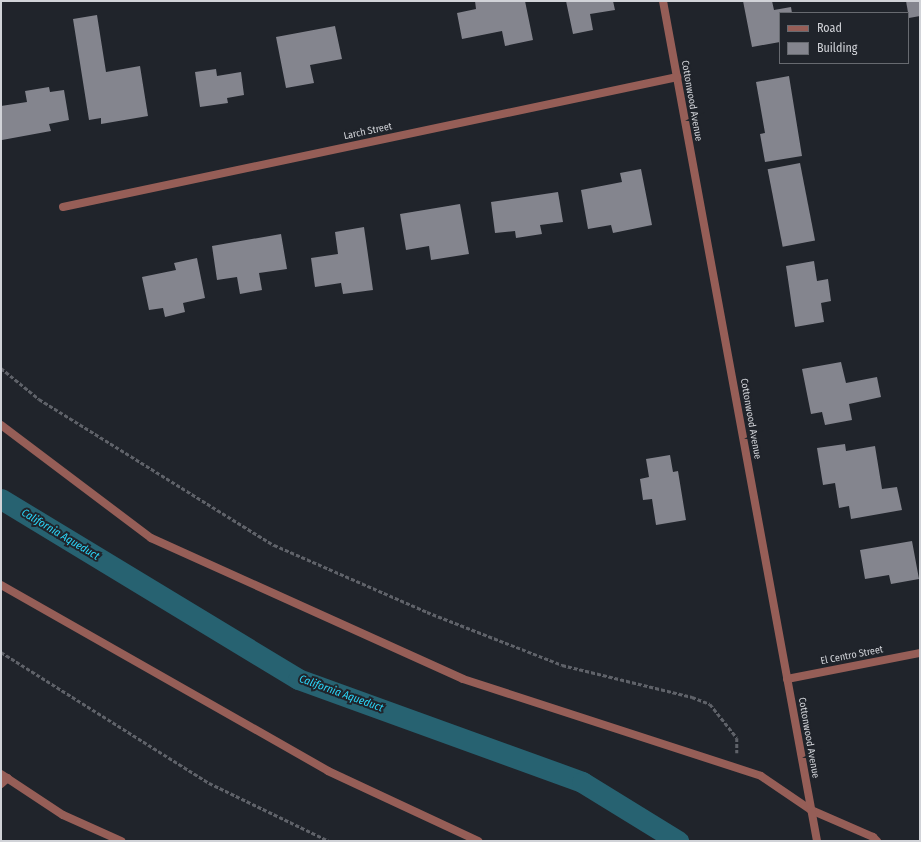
<!DOCTYPE html>
<html>
<head>
<meta charset="utf-8">
<style>
  body { margin:0 }
  #map { position:relative; width:921px; height:842px; overflow:hidden; background:#20242b; font-family:"Fira Sans Condensed",sans-serif }
  div>[style] { position:absolute }
  [style*='--x'] { left:calc(var(--x)*1px); top:calc(var(--y)*1px); width:calc(var(--w)*1px); rotate:calc(var(--a)*1deg) }
  .canal>* { height:21px; margin:-10.5px; padding:0 10.5px; transform-origin:10.5px; border-radius:10.5px; background:#276271 }
  .building>* { inset:0; background:#84858e; transform-origin:0 0 }
  .path>* { height:2.5px; margin-top:-1.25px; transform-origin:0; background:repeating-linear-gradient(90deg,#5f6269 0 4px,transparent 0 6px) }
  .service>* { height:8px; margin:-4px; padding:0 4px; transform-origin:4px; border-radius:4px; background:#965e57 }
  .minor>* { height:8px; margin:-4px; padding:0 4px; transform-origin:4px; border-radius:4px; background:#965e57 }
  .tertiary>* { height:8px; margin:-4px; padding:0 4px; transform-origin:4px; border-radius:4px; background:#965e57 }
  span { translate:-50% -50%; white-space:nowrap; text-align:center; line-height:1.15; -webkit-text-stroke:4px #20242b; paint-order:stroke }
  .street-label { font-size:10px; color:#d1d3d8 }
  .water-label { font-size:11px; color:#2ad8fb; font-style:italic }
  .frame { position:absolute; inset:0; border:2px solid #d1d3d8; pointer-events:none }
  .legend { position:absolute; left:779px; top:12px; width:130px; height:52px; box-sizing:border-box; background:#20242b; border:1px solid #676a70; margin:0; padding:5px 7px; list-style:none; font-size:12px; color:#d1d3d8 }
  .legend li { display:flex; align-items:center; gap:8px; height:20px }
  .legend b { width:20px; border:1px solid #676a70 }
</style>
</head>
<body>
<div id="map">
  <div class="canal">
    <div style="--x:1;--y:499;--w:347;--a:31.2"></div>
    <div style="--x:298;--y:679;--w:302;--a:19.9"></div>
    <div style="--x:582;--y:782;--w:113;--a:31.6"></div>
  </div>
  <div class="building">
    <div style="clip-path:polygon(475px 1px,525px 1px,533px 40px,505px 46px,502px 31px,462px 39px,457px 13px,476px 9px)"></div>
    <div style="clip-path:polygon(566px 1px,613px 1px,615px 10px,590px 14px,593px 30px,573px 34px)"></div>
    <div style="clip-path:polygon(743px 1px,772px 1px,774px 10px,791px 7px,792px 13px,780px 13px,780px 42px,752px 47px)"></div>
    <div style="clip-path:polygon(906px 1px,920px 1px,920px 16px,909px 18px)"></div>
    <div style="clip-path:polygon(97px 15px,106px 72px,140px 66px,148px 116px,101px 124px,101px 118px,89px 120px,73px 19px)"></div>
    <div style="clip-path:polygon(335px 26px,342px 59px,310px 65px,314px 83px,286px 88px,276px 37px)"></div>
    <div style="clip-path:polygon(216px 69px,217px 76px,241px 72px,244px 95px,227px 98px,228px 103px,200px 107px,195px 72px)"></div>
    <div style="clip-path:polygon(789px 76px,802px 156px,765px 162px,760px 134px,765px 133px,756px 82px)"></div>
    <div style="clip-path:polygon(49px 87px,50px 92px,64px 90px,69px 120px,49px 124px,51px 131px,2px 140px,1px 106px,27px 102px,25px 91px)"></div>
    <div style="left:800px;top:163px;width:79px;height:33px;rotate:79deg"></div>
    <div style="clip-path:polygon(641px 169px,652px 225px,613px 233px,611px 225px,588px 229px,581px 190px,622px 182px,620px 173px)"></div>
    <div style="clip-path:polygon(558px 192px,563px 222px,540px 225px,542px 234px,516px 238px,515px 231px,495px 233px,491px 202px)"></div>
    <div style="clip-path:polygon(460px 204px,469px 254px,431px 260px,429px 246px,406px 250px,400px 214px)"></div>
    <div style="clip-path:polygon(364px 227px,373px 290px,343px 294px,341px 283px,315px 287px,311px 258px,338px 254px,335px 232px)"></div>
    <div style="clip-path:polygon(281px 234px,287px 269px,259px 273px,262px 290px,240px 294px,237px 277px,217px 280px,212px 246px)"></div>
    <div style="clip-path:polygon(197px 258px,205px 298px,183px 303px,185px 312px,165px 317px,163px 308px,149px 310px,142px 277px,176px 270px,174px 263px)"></div>
    <div style="clip-path:polygon(814px 261px,817px 281px,828px 279px,831px 301px,821px 303px,824px 322px,795px 327px,786px 266px)"></div>
    <div style="clip-path:polygon(841px 362px,846px 383px,877px 377px,881px 397px,849px 404px,852px 420px,825px 425px,822px 412px,811px 414px,802px 369px)"></div>
    <div style="clip-path:polygon(845px 444px,846px 451px,875px 446px,882px 489px,897px 487px,902px 510px,851px 519px,849px 506px,839px 508px,835px 483px,823px 485px,817px 448px)"></div>
    <div style="clip-path:polygon(670px 455px,673px 472px,678px 471px,686px 520px,656px 525px,652px 499px,643px 500px,640px 479px,649px 477px,646px 459px)"></div>
    <div style="clip-path:polygon(912px 541px,919px 579px,891px 584px,889px 575px,865px 579px,860px 550px)"></div>
  </div>
  <div class="path">
    <div style="--x:1;--y:368;--w:49;--a:39.2"></div>
    <div style="--x:39;--y:399;--w:277;--a:31.9"></div>
    <div style="--x:274;--y:545;--w:167;--a:23.6"></div>
    <div style="--x:427;--y:612;--w:145;--a:21.4"></div>
    <div style="--x:562;--y:665;--w:134;--a:13.8"></div>
    <div style="--x:692;--y:697;--w:19;--a:21"></div>
    <div style="--x:710;--y:704;--w:43;--a:51.5"></div>
    <div style="--x:737;--y:738;--w:15;--a:90"></div>
    <div style="--x:1;--y:652;--w:246;--a:32.2"></div>
    <div style="--x:209;--y:783;--w:133;--a:25.8"></div>
  </div>
  <div class="service">
    <div style="--x:1;--y:425;--w:188;--a:37"></div>
    <div style="--x:151;--y:538;--w:342;--a:24.3"></div>
    <div style="--x:463;--y:679;--w:313;--a:18"></div>
    <div style="--x:761;--y:776;--w:60;--a:34.2"></div>
    <div style="--x:811;--y:810;--w:68;--a:23.5"></div>
    <div style="--x:873;--y:837;--w:6;--a:45"></div>
    <div style="--x:1;--y:585;--w:376;--a:29.6"></div>
    <div style="--x:328;--y:771;--w:166;--a:25"></div>
  </div>
  <div class="minor">
    <div style="--x:63;--y:207;--w:628;--a:-11.95"></div>
    <div style="--x:787;--y:679;--w:136;--a:-11.1"></div>
    <div style="--x:1;--y:774;--w:74;--a:33.5"></div>
    <div style="--x:63;--y:815;--w:64;--a:24.1"></div>
    <div style="--x:1;--y:784;--w:9;--a:-41"></div>
  </div>
  <div class="tertiary">
    <div style="--x:663;--y:1;--w:854;--a:79.61"></div>
  </div>
  <div class="street-label">
    <span style="left:691px;top:101px;rotate:80deg">Cottonwood Avenue</span>
    <span style="left:368px;top:132px;rotate:-12deg">Larch Street</span>
    <span style="left:750px;top:419px;rotate:80deg">Cottonwood Avenue</span>
    <span style="left:852px;top:656px;rotate:-11deg">El Centro Street</span>
    <span style="left:808px;top:738px;rotate:80deg">Cottonwood Avenue</span>
  </div>
  <div class="water-label">
    <span style="left:60px;top:535px;rotate:31deg">California Aqueduct</span>
    <span style="left:341px;top:694px;rotate:20deg">California Aqueduct</span>
  </div>
  <div class="frame"></div>
  <ul class="legend">
  <li><b style="height:5px;background:#965e57"></b>Road</li>
  <li><b style="height:11px;background:#84858e"></b>Building</li>
  </ul>
</div>
</body>
</html>
